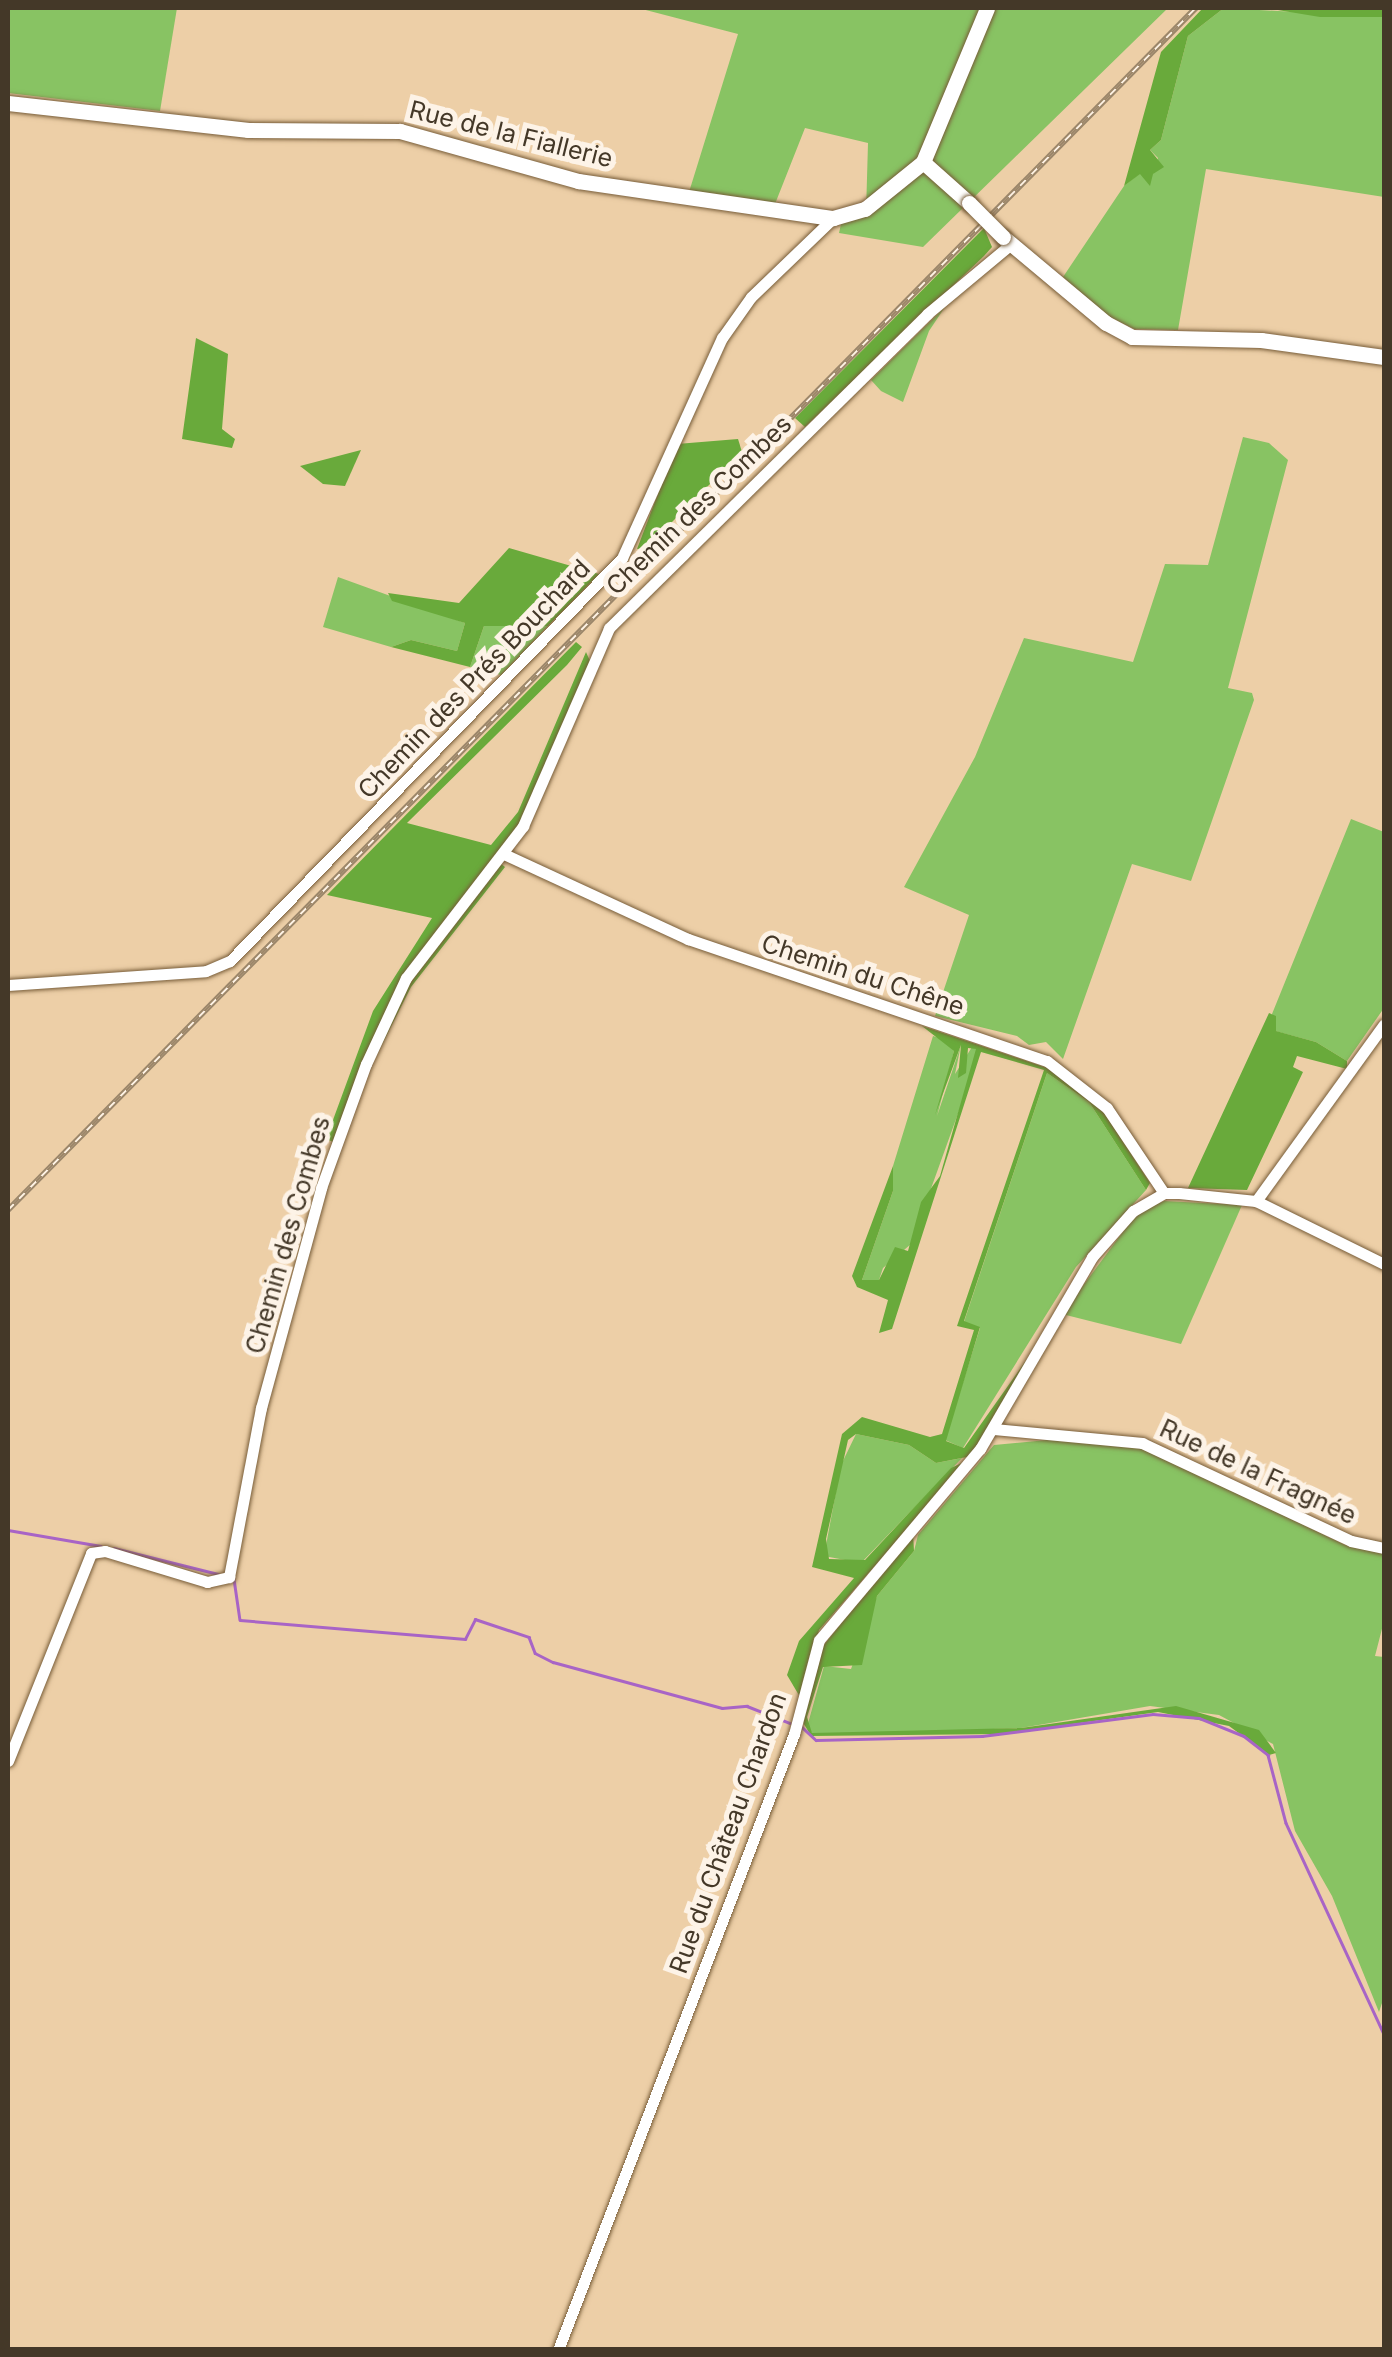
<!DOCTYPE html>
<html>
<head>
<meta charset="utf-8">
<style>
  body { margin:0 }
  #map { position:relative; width:1392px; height:2357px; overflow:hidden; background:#edcfa7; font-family:Inter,sans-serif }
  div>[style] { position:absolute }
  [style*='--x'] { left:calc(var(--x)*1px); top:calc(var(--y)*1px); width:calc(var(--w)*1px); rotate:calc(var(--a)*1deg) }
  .green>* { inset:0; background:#88c363 }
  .forest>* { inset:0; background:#69aa3b }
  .stream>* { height:2.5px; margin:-1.25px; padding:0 1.25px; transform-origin:1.25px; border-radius:1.25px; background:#a864c6 }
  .roads { filter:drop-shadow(0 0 2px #775c38) drop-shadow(0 0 2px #775c38) }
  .street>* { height:11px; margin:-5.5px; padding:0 5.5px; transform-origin:5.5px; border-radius:5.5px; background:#fff }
  .secondary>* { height:15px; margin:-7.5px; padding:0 7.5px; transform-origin:7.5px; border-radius:7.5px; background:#fff }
  .rail>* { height:6px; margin-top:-3px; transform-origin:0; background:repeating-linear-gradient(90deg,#fdf3e7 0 8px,#9b866a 0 16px); box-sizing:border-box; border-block:2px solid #9b866a }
  .bridges { filter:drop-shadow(0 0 2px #775c38) drop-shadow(0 0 2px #775c38) }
  .secondary-bridge>* { height:15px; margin:-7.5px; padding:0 7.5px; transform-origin:7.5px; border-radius:7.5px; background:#fff }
  span { translate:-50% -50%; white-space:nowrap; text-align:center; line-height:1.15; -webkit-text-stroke:10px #fdf3e7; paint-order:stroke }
  .street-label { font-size:25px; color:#443828 }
  .frame { position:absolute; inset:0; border:10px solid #443828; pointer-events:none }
</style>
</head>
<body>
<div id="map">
  <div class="green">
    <div style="clip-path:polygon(8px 8px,177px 8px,160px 111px,8px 93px)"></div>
    <div style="clip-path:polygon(638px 8px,1168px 8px,923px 247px,839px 233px,841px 224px,866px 213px,868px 143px,805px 128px,775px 204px,685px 205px,738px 34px)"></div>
    <div style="clip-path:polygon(1224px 8px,1384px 17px,1384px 197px,1206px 169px,1178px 330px,1134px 329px,1108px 316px,1063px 277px,1124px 186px,1140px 173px,1153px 174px,1158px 158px,1150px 150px,1161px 140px,1188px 36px)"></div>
    <div style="clip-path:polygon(945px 307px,929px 331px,903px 402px,881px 391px,871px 380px)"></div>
    <div style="clip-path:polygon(1243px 437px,1269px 443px,1288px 460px,1228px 688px,1252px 693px,1254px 700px,1191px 881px,1132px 864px,1063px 1059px,1046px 1042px,1029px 1045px,1017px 1036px,935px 1016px,969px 915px,904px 887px,975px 757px,1024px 638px,1133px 662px,1165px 564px,1208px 565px)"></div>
    <div style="clip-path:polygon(338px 577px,465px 623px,457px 651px,411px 640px,391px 647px,323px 627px)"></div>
    <div style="clip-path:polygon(484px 626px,548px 626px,501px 675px,470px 667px)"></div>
    <div style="clip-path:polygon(1351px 819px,1384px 832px,1384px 1008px,1347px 1061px,1316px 1042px,1275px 1031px,1272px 1014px)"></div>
    <div style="clip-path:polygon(933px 1036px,949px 1041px,954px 1051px,937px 1116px,961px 1045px,955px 1074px,972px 1047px,977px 1049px,973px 1072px,911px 1244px,883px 1268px,879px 1280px,867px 1283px,862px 1280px,893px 1191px,893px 1166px)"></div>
    <div style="clip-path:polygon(1047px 1073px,1089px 1102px,1146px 1190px,1076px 1267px,963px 1448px,945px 1440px,980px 1328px,964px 1322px)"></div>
    <div style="clip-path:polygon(1164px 1201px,1242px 1205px,1181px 1344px,1062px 1314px,1137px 1213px)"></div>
    <div style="clip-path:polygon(856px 1434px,909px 1445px,936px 1463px,962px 1458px,861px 1563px,824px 1556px,841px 1465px)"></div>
    <div style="clip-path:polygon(1068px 1438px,1139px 1446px,1345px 1545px,1384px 1552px,1384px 1621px,1375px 1656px,1384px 1657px,1384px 1997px,1379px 2012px,1332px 1896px,1295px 1831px,1273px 1744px,1219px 1715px,1150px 1706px,1021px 1728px,869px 1734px,812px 1733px,807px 1727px,824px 1666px,851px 1669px,877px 1596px,914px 1551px,918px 1535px,994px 1445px)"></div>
  </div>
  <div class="forest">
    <div style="clip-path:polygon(1203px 8px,1224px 8px,1188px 36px,1161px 140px,1150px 150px,1164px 167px,1153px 174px,1150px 186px,1140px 174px,1124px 186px,1161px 52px)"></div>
    <div style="clip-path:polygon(1265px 8px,1384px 8px,1384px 17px,1320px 17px)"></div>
    <div style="clip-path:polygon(984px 228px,992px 247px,984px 256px,805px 427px,795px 418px)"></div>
    <div style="clip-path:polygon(196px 338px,228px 354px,222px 429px,235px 439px,232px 448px,182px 439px)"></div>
    <div style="clip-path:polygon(738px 439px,742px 452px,646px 548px,637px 549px,677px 444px)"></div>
    <div style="clip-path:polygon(361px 450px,345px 486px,323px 484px,300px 466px)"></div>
    <div style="clip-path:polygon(509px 548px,599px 574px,548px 626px,484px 626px,470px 667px,391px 647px,411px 640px,457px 651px,465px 623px,392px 601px,388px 593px,459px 603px)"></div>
    <div style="clip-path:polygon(576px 642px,582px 647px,567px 665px,407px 823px,491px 845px,518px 812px,586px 652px,590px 661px,525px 817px,494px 858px,505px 867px,411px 987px,333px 1142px,326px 1139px,373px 1011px,432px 918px,327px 895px)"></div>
    <div style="clip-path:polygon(1269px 1013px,1276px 1016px,1276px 1031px,1316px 1042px,1347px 1061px,1347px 1069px,1297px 1056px,1293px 1067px,1303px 1072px,1247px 1190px,1188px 1188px)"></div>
    <div style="clip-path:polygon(922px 1026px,1053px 1070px,1099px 1105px,1150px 1183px,1146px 1190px,1089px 1102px,1047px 1073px,964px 1321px,980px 1327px,946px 1441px,964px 1448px,1032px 1352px,972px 1456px,936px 1463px,909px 1445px,856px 1434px,848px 1440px,826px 1539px,829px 1559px,865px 1560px,951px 1468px,966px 1461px,819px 1630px,800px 1697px,787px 1675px,799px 1641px,854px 1578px,812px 1567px,842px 1434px,862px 1417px,930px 1437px,942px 1434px,974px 1330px,957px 1326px,1044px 1070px,981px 1052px,892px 1329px,879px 1333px,888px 1300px,857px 1287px,852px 1276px,893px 1166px,893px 1191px,862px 1280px,879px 1280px,895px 1247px,908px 1251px,921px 1202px,940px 1176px,976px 1049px,968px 1048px,966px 1073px,958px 1078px,961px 1045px,935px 1115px,954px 1051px)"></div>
    <div style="clip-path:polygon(913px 1533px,914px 1551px,877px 1596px,862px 1665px,823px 1667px,807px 1717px,812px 1733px,1021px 1728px,1176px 1706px,1259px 1730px,1276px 1753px,1269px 1755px,1229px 1726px,1158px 1712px,1001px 1734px,811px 1736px,801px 1719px,820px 1650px)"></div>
  </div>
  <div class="stream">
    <div style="--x:8;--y:1530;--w:94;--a:9.8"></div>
    <div style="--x:114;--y:1548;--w:107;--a:14"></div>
    <div style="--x:234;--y:1579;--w:41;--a:81.7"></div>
    <div style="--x:240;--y:1620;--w:226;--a:4.8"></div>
    <div style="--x:465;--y:1639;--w:22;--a:-63"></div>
    <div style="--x:475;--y:1619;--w:57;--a:18.4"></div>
    <div style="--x:529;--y:1637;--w:17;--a:69"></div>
    <div style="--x:535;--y:1653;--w:20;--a:27"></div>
    <div style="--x:553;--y:1662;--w:175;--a:15.2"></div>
    <div style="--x:722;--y:1708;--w:25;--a:-5"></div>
    <div style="--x:747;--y:1706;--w:46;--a:21.6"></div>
    <div style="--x:802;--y:1727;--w:19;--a:43"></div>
    <div style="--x:816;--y:1740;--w:166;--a:-1.4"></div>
    <div style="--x:982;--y:1736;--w:172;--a:-7.3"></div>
    <div style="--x:1153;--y:1714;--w:46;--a:5"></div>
    <div style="--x:1199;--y:1718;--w:48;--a:21.8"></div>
    <div style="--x:1244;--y:1736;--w:31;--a:38"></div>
    <div style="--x:1268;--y:1755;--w:70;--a:75.2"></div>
    <div style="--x:1286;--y:1823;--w:233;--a:65.1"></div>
  </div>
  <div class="roads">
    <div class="street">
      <div style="--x:504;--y:854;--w:203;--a:24.8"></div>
      <div style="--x:688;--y:939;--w:379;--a:18.8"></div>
      <div style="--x:1047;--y:1061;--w:76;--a:38.1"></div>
      <div style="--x:1107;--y:1108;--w:102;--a:56.2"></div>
      <div style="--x:8;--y:985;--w:198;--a:-4"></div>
      <div style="--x:206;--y:971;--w:26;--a:-23"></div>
      <div style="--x:230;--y:961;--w:562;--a:-45.79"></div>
      <div style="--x:622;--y:558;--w:242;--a:-65.6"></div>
      <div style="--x:722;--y:338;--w:50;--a:-54.7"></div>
      <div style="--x:751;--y:297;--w:114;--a:-43.9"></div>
      <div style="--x:1256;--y:1201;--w:218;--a:-54.1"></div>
      <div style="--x:994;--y:1429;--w:149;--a:5.4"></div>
      <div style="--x:1142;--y:1443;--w:231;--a:25.1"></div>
      <div style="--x:1351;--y:1541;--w:34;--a:12"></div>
      <div style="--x:8;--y:1761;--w:224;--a:-68.2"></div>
      <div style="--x:91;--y:1553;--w:14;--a:-8"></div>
      <div style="--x:105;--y:1551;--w:107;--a:16.9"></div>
      <div style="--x:207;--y:1582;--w:23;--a:-13"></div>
      <div style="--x:229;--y:1577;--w:172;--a:-79.3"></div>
      <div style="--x:261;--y:1408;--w:228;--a:-74.7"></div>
      <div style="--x:321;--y:1188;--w:132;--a:-70.1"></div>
      <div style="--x:366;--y:1064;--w:95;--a:-65.1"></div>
      <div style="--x:406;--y:978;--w:192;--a:-52.4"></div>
      <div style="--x:523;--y:826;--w:216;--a:-66.5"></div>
      <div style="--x:609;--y:628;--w:447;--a:-44.6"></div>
      <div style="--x:927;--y:314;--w:109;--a:-39.8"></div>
      <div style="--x:558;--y:2350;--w:660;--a:-69.04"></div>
      <div style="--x:794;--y:1734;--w:97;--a:-75.1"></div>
      <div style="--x:819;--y:1640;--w:250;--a:-49.9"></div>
      <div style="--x:980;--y:1449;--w:222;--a:-59.7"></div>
      <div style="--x:1092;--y:1257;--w:62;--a:-48.3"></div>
      <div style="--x:1133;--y:1211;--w:36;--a:-30"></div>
      <div style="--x:1164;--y:1193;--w:15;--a:0"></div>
      <div style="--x:1179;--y:1193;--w:77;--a:5.9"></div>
      <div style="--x:1256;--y:1201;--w:143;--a:26.2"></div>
    </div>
    <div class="secondary">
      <div style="--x:8;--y:103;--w:242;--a:6.4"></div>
      <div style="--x:248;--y:130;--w:152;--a:0.4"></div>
      <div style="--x:400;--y:131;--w:185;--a:15.7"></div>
      <div style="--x:578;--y:181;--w:258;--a:8.3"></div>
      <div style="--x:833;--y:218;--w:33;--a:-16"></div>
      <div style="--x:865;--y:209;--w:75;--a:-39"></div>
      <div style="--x:923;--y:162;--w:167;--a:-67.4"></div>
      <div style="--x:923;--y:162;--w:62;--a:41.7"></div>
      <div style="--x:1003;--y:237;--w:134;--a:39.9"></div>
      <div style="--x:1106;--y:323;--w:30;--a:28"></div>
      <div style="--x:1132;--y:337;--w:129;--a:1.3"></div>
      <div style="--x:1261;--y:340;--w:124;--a:7.9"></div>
    </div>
  </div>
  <div class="rail">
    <div style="--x:8;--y:1210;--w:1690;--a:-45.34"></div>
  </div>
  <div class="bridges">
    <div class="secondary-bridge">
      <div style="--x:969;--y:203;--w:48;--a:45"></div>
    </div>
  </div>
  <div class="street-label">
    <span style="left:511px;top:134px;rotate:14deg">Rue de la Fiallerie</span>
    <span style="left:699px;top:505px;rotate:-44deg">Chemin des Combes</span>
    <span style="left:474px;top:679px;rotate:-46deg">Chemin des Prés Bouchard</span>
    <span style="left:863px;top:975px;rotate:18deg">Chemin du Chêne</span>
    <span style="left:288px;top:1235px;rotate:-74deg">Chemin des Combes</span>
    <span style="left:1258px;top:1472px;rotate:25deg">Rue de la Fragnée</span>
    <span style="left:728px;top:1833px;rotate:-70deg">Rue du Château Chardon</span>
  </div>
  <div class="frame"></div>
</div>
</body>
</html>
